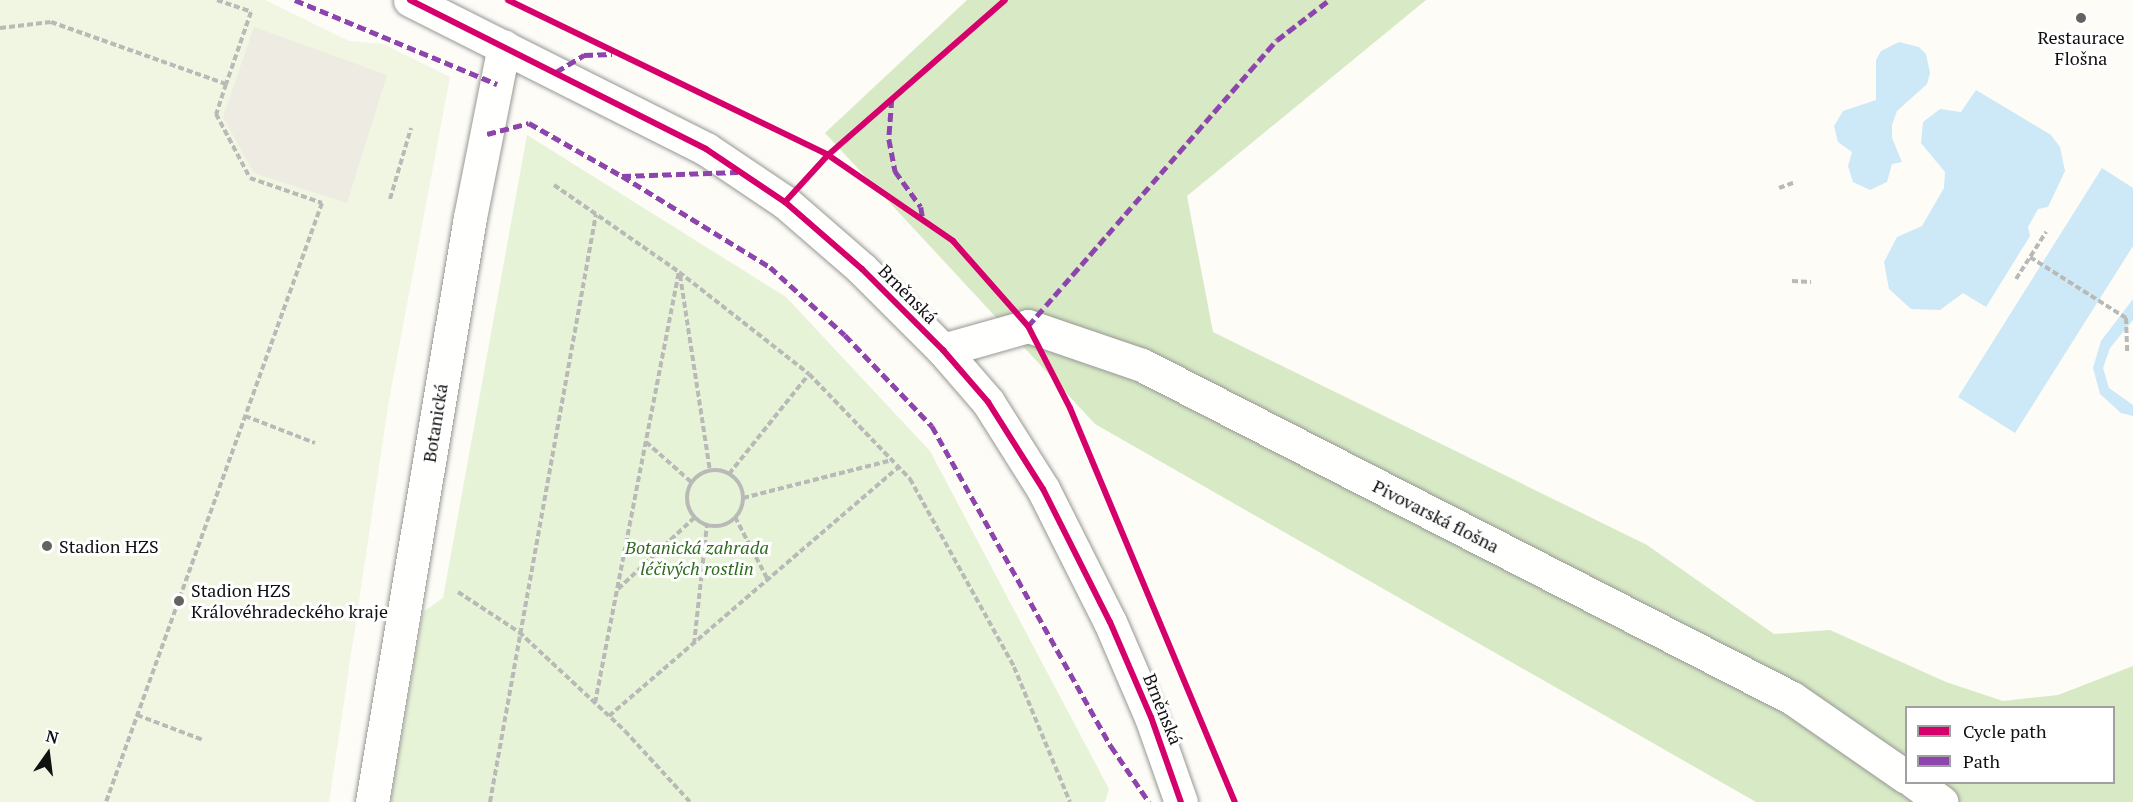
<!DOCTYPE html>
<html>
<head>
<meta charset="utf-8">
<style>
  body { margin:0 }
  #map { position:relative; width:2133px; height:802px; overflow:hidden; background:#fdfcf7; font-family:"PT Serif",serif }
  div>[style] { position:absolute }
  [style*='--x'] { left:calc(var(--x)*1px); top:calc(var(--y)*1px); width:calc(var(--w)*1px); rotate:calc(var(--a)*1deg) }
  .green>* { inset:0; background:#e7f3d7 }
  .forest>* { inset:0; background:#d8eac5 }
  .pitch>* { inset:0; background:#f0f6e1 }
  .plaza>* { inset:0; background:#edebe2 }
  .water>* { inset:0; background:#cde8f7 }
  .path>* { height:4px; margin-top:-2px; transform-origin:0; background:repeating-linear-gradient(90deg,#b9b9b8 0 6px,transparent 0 9px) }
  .path>.ring { margin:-2px; padding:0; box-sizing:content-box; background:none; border:4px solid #b9b9b8; border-radius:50% }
  .roads { filter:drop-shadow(0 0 2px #979795) drop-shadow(0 0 2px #979795) }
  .minor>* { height:33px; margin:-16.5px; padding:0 16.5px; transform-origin:16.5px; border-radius:16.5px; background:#fffffe }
  .quiet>* { height:4.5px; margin-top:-2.25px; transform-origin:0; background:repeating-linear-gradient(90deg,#8e44ad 0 9px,transparent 0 13.5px) }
  .cycleway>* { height:6px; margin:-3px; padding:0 3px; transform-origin:3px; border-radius:3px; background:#d6006c }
  .dots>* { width:16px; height:16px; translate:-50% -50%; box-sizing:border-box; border:3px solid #fff; border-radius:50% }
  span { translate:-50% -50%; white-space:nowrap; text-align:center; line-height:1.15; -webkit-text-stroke:6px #fff; paint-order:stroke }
  .poi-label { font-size:18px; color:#111 }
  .left { translate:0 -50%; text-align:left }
  .street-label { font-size:18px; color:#111 }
  .park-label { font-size:18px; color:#2f6b1f; font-style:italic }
  .legend { position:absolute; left:1905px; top:706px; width:210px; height:78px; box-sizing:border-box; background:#fff; border:2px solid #a0a0a0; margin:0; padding:8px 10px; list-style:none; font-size:18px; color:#111 }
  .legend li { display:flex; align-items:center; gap:12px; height:30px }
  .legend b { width:30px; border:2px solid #a0a0a0 }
  .north { position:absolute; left:18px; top:724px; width:60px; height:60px; -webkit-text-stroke:4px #fff; paint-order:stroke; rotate:14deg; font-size:16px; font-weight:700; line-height:24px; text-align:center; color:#111 }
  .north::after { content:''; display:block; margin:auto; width:21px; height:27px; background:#111; clip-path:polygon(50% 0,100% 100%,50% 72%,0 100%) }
</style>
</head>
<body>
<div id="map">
  <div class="green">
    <div style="clip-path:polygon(527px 135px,786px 297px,930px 451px,1109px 789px,1105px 802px,390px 802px,423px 612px,443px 598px)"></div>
  </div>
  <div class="forest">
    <div style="clip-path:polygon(evenodd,967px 0,1426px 0,1187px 196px,1213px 332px,1647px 545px,1774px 634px,1830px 630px,1946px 682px,2003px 701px,2058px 695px,2133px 666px,2133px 802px,1756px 802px,1095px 424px,825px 133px,967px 0,1906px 708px,2114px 708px,2114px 782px,1906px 782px,1906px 708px)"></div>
  </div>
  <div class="pitch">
    <div style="clip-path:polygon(0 0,265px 0,349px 41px,383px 44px,450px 77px,389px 400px,329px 802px,0 802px)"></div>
  </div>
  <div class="plaza">
    <div style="clip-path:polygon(254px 27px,387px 75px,347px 203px,254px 173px,223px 117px)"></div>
  </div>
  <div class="water">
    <div style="clip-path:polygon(1899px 42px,1919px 47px,1926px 54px,1930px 73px,1927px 84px,1897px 111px,1892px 125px,1892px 138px,1902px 162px,1892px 164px,1887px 182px,1870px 190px,1853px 182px,1848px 166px,1852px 152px,1838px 142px,1834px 126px,1843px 111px,1876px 100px,1876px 60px,1881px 51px)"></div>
    <div style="clip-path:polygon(1976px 90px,2051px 135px,2060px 147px,2065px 171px,2048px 207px,2038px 209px,2028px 227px,2030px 236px,1986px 307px,1963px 293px,1940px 310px,1911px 309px,1889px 289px,1884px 262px,1897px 237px,1922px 226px,1944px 188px,1945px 172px,1921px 143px,1923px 122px,1940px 109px,1961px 112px)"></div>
    <div style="clip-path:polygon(2102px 168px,2133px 188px,2133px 246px,2015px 433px,1958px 397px)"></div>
    <div style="clip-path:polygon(2133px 299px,2133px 320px,2110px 348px,2103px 368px,2109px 388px,2133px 405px,2133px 416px,2121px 413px,2100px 394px,2093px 368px,2101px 341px)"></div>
  </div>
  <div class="path">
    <div style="--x:217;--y:0;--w:36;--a:19"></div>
    <div style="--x:251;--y:12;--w:76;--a:109.1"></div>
    <div style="--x:0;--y:28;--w:51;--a:-6.7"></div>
    <div style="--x:51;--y:22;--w:186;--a:19.5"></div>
    <div style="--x:226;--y:84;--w:32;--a:108"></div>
    <div style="--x:216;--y:114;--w:72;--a:62"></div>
    <div style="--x:250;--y:178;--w:76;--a:19.1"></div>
    <div style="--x:322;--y:203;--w:637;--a:109.83"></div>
    <div style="--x:554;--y:185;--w:152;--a:34.8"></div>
    <div style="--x:679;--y:272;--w:165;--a:38.1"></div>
    <div style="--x:809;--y:374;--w:146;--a:46.1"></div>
    <div style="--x:910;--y:479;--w:215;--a:61"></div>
    <div style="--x:1014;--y:667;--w:146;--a:67.5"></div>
    <div style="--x:1779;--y:188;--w:15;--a:-20"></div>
    <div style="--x:390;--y:199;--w:74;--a:-73.5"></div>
    <div style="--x:2030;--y:257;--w:114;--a:32.4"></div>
    <div style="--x:2126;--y:318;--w:34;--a:88"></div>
    <div style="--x:680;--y:275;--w:197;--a:81.3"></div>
    <div style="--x:2016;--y:279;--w:56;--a:-57.4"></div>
    <div style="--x:1792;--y:281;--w:19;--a:3"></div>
    <div style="--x:245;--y:416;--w:75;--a:21.1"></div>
    <div style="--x:646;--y:442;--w:60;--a:41.6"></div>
    <div class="ring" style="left:687px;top:470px;width:52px;height:52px"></div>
    <div style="--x:729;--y:474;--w:128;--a:-51.3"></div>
    <div style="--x:743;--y:498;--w:154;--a:-14.3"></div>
    <div style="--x:735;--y:517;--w:71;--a:62.4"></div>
    <div style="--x:618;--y:589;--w:104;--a:-43.1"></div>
    <div style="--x:458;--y:592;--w:73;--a:33.3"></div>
    <div style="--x:519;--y:632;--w:145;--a:43"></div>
    <div style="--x:625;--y:731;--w:96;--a:47.5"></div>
    <div style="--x:694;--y:644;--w:120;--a:-83.8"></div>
    <div style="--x:595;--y:703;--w:439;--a:-79"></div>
    <div style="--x:137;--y:715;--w:71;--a:20.7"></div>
    <div style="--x:609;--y:716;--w:382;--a:-40.7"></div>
    <div style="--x:490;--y:802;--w:597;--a:-79.78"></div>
  </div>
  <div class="roads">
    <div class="minor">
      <div style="--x:410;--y:0;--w:331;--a:26.7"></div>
      <div style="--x:706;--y:149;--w:95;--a:33.9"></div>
      <div style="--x:785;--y:202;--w:102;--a:41"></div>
      <div style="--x:862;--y:269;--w:115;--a:45"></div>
      <div style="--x:943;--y:350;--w:69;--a:49.1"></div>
      <div style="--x:988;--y:402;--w:103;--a:57.7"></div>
      <div style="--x:1043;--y:489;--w:149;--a:63.3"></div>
      <div style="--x:1110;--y:622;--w:103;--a:66.7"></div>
      <div style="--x:1151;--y:717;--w:90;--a:70.6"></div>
      <div style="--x:943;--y:350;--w:88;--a:-15.8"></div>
      <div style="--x:1028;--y:326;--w:120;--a:18.9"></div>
      <div style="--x:1142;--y:365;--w:730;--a:27.13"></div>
      <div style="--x:1792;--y:698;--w:139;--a:34.7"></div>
      <div style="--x:1914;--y:782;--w:34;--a:36"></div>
      <div style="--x:372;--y:802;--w:593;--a:-80.49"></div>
      <div style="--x:470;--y:217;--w:174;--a:-78.8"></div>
    </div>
  </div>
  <div class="quiet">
    <div style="--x:295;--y:0;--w:219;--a:22.6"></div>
    <div style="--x:556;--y:72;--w:33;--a:-31"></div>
    <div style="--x:584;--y:55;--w:28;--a:-2"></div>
    <div style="--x:892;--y:99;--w:40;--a:94.3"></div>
    <div style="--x:889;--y:139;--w:33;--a:79"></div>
    <div style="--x:895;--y:171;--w:44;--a:54.2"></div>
    <div style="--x:921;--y:207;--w:13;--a:81"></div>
    <div style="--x:487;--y:134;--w:43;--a:-14.7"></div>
    <div style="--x:529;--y:123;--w:107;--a:29.7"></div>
    <div style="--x:622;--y:176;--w:116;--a:-2"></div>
    <div style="--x:622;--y:176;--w:174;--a:31.6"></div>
    <div style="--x:770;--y:267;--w:101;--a:42.2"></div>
    <div style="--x:845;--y:335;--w:126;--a:46.3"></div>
    <div style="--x:932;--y:426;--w:367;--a:60.8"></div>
    <div style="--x:1111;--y:746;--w:68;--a:55.8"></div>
    <div style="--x:1028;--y:326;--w:379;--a:-49"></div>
    <div style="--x:1277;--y:40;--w:66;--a:-37.6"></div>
  </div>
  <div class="cycleway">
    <div style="--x:410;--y:0;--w:331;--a:26.7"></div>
    <div style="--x:706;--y:149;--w:95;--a:33.9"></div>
    <div style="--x:785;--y:202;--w:102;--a:41"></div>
    <div style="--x:862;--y:269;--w:115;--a:45"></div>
    <div style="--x:943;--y:350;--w:69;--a:49.1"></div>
    <div style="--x:988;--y:402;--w:103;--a:57.7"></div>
    <div style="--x:1043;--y:489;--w:149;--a:63.3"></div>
    <div style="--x:1110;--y:622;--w:103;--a:66.7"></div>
    <div style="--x:1151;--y:717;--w:90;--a:70.6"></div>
    <div style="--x:508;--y:0;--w:356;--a:25.8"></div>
    <div style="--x:828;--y:155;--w:152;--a:34.5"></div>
    <div style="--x:953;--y:241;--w:113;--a:48.6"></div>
    <div style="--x:1028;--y:326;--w:92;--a:62.9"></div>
    <div style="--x:1070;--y:408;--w:427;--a:67.3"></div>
    <div style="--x:785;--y:202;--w:64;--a:-47.5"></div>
    <div style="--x:828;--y:155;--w:235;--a:-41.2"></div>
  </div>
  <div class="dots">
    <div style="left:2081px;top:18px;background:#646362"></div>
    <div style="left:47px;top:546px;background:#646362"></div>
    <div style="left:179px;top:601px;background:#646362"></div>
  </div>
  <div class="poi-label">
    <span style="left:2081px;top:48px">Restaurace<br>Flošna</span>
    <span class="left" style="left:59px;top:546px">Stadion HZS</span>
    <span class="left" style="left:191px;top:601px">Stadion HZS<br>Královéhradeckého kraje</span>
  </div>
  <div class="street-label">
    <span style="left:908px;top:294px;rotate:45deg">Brněnská</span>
    <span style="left:435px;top:423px;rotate:-81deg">Botanická</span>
    <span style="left:1436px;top:516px;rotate:27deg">Pivovarská flošna</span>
    <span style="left:1163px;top:709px;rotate:68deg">Brněnská</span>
  </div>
  <div class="park-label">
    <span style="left:697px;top:558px">Botanická zahrada<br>léčivých rostlin</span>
  </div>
  <ul class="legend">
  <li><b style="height:8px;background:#d6006c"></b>Cycle path</li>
  <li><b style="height:8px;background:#8e44ad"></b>Path</li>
  </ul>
  <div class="north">N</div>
</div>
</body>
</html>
